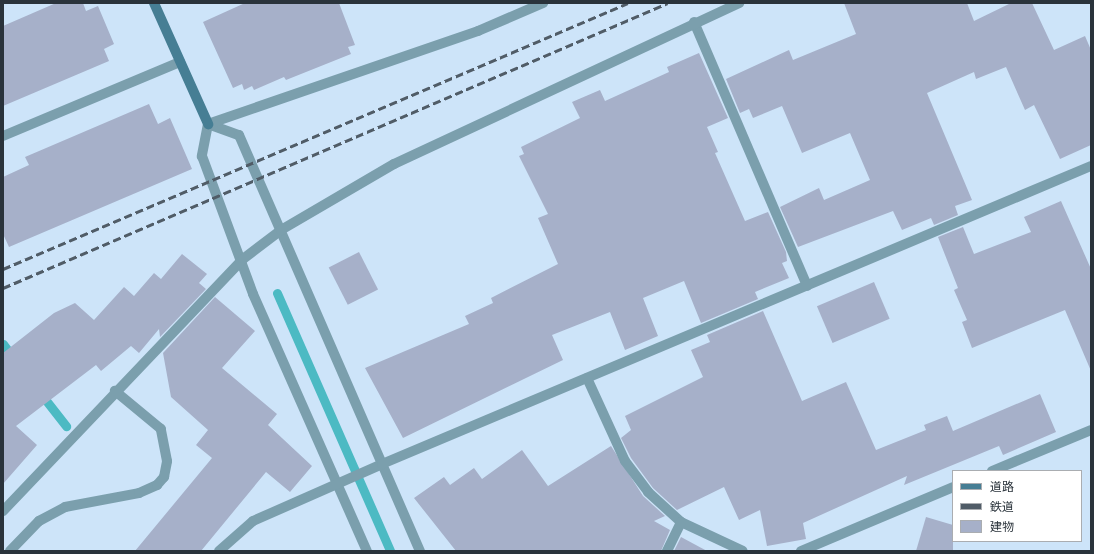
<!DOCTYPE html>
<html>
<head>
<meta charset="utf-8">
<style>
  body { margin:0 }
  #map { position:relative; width:1094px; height:554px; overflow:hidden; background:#cde4f9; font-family:"Noto Sans","Noto Sans JP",sans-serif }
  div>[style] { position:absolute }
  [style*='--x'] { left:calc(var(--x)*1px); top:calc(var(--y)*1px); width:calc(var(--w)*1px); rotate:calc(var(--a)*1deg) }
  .stream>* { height:9px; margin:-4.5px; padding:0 4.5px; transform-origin:4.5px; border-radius:4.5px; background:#4cbac3 }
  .building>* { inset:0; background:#a6b0c9; transform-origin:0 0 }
  .street>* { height:10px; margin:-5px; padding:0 5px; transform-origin:5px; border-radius:5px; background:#7b9fad }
  .secondary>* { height:10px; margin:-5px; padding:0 5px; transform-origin:5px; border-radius:5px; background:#467e94 }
  .rail>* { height:3px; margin-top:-1.5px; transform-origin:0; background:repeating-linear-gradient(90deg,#505c67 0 8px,transparent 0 12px) }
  span { translate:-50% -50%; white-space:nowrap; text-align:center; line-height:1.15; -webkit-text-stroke:3px #fff; paint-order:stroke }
  .frame { position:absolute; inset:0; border:4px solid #2a333b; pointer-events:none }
  .legend { position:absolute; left:952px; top:470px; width:130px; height:72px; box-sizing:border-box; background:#fff; border:1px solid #aaadb1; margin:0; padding:5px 7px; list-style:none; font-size:12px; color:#2a333b }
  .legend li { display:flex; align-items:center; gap:8px; height:20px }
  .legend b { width:20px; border:1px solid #aaadb1 }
</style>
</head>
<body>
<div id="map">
  <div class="stream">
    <div style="--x:277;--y:293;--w:282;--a:66.3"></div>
    <div style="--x:3;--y:344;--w:20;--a:53"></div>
    <div style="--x:41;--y:394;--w:41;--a:52"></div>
  </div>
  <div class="building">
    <div style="clip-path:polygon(56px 3px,83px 3px,86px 11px,98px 6px,114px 44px,104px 49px,109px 61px,3px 106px,3px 26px)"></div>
    <div style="clip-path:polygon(245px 3px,339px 3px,355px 45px,348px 47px,351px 54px,286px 80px,284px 77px,254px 90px,252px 86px,244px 90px,242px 84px,233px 88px,203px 22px)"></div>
    <div style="clip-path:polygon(844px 3px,967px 3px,974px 21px,1011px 3px,1032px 3px,1054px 50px,1085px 36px,1091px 50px,1091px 145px,1060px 159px,1034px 105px,1025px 110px,1006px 67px,976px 79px,974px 72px,927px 93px,972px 200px,955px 206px,958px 215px,934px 225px,931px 218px,902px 230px,893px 211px,798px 247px,780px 207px,819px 188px,824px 200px,870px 180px,850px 133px,802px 153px,782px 106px,753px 118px,749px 109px,740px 113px,726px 79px,789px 50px,793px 60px,856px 34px)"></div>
    <div style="clip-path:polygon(699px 53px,728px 118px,707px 127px,718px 152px,715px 153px,745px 221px,768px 212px,786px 252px,787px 261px,782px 263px,789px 278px,755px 292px,758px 299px,701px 323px,684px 281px,643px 298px,658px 336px,625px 350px,610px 312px,552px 335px,563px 360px,403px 438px,365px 368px,469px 324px,465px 316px,493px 303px,491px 298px,558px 264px,538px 218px,548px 214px,519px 156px,524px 154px,521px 147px,580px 118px,572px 102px,600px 90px,605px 101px,669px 72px,667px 67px)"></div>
    <div style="clip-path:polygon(149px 104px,158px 124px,170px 118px,192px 169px,9px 247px,3px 234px,3px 177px,29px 165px,25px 157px)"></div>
    <div style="clip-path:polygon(1061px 201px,1091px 269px,1091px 371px,1065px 310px,972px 348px,962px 322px,967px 320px,954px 290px,958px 288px,938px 237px,963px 227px,974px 254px,1031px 232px,1024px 217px)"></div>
    <div style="left:359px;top:252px;width:42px;height:34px;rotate:63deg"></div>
    <div style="clip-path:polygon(182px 254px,207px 274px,199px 283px,206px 289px,160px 337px,159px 329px,139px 353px,131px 346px,101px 371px,96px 365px,16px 426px,37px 445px,3px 484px,3px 353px,54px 313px,75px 303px,94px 320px,124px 287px,134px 296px,154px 273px,161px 279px)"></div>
    <div style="left:874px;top:282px;width:40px;height:62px;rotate:67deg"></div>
    <div style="clip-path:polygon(215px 297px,255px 331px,222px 368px,277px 414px,268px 425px,312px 466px,290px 492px,266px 472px,201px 551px,135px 551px,212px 458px,196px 445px,208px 430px,171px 397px,163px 353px)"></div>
    <div style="clip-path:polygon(763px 311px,802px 401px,846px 382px,876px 450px,926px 430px,924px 425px,947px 416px,953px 431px,1040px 394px,1056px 432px,1003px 455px,999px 446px,904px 485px,907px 476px,803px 523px,806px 539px,767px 546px,760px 510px,739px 520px,724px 487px,677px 510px,653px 488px,631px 458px,621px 438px,631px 430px,625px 416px,703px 377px,691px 350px,710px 342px,707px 335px)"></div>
    <div style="clip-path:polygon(611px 446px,643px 496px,665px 516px,654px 521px,670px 530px,661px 551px,456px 551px,414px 498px,444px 477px,450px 485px,474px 468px,482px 479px,522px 450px,548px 486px)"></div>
    <div style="clip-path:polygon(926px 517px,953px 525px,953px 551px,916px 551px)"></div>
    <div style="clip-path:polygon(681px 537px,707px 551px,674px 551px)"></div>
  </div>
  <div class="street">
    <div style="--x:694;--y:22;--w:287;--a:66.8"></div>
    <div style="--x:208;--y:124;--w:33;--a:20"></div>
    <div style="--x:239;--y:135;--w:454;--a:66.5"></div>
    <div style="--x:208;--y:124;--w:33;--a:101"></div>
    <div style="--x:202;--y:156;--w:147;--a:69.7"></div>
    <div style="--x:253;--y:294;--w:281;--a:66.1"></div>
    <div style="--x:208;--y:124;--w:286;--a:-19"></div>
    <div style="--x:478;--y:31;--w:71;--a:-23.3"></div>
    <div style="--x:3;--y:136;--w:192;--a:-22.7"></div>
    <div style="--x:587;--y:378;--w:91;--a:65.4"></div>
    <div style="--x:625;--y:461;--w:39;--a:53"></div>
    <div style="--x:648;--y:492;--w:45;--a:42.3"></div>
    <div style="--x:681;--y:522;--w:68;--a:25.1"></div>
    <div style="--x:992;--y:471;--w:107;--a:-22.5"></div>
    <div style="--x:3;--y:511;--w:348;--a:-46.4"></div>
    <div style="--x:243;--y:259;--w:48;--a:-37.3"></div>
    <div style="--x:281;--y:230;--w:131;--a:-30.3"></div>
    <div style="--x:394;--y:164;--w:381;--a:-25"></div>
    <div style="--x:10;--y:551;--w:42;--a:-46"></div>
    <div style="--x:39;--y:521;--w:30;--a:-28"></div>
    <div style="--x:65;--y:507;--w:75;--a:-10.7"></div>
    <div style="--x:139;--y:493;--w:20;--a:-24"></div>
    <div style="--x:157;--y:485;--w:11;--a:-49"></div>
    <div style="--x:164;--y:477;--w:16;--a:-79"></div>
    <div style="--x:167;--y:461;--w:33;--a:-101"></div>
    <div style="--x:161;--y:429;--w:60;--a:-140.4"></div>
    <div style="--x:219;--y:551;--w:45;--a:-41.4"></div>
    <div style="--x:253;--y:521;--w:141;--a:-23.8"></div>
    <div style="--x:382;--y:464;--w:769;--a:-22.8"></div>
    <div style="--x:667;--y:551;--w:32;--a:-64"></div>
    <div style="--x:801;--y:551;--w:165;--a:-22.8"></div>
  </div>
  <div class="secondary">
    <div style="--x:154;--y:3;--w:133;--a:65.9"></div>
  </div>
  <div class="rail">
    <div style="--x:3;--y:269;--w:679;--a:-23.05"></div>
    <div style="--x:3;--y:288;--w:723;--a:-23.2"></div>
  </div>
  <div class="frame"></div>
  <ul class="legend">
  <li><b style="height:5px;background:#467e94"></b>道路</li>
  <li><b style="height:5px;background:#505c67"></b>鉄道</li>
  <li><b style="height:11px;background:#a6b0c9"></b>建物</li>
  </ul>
</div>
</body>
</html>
